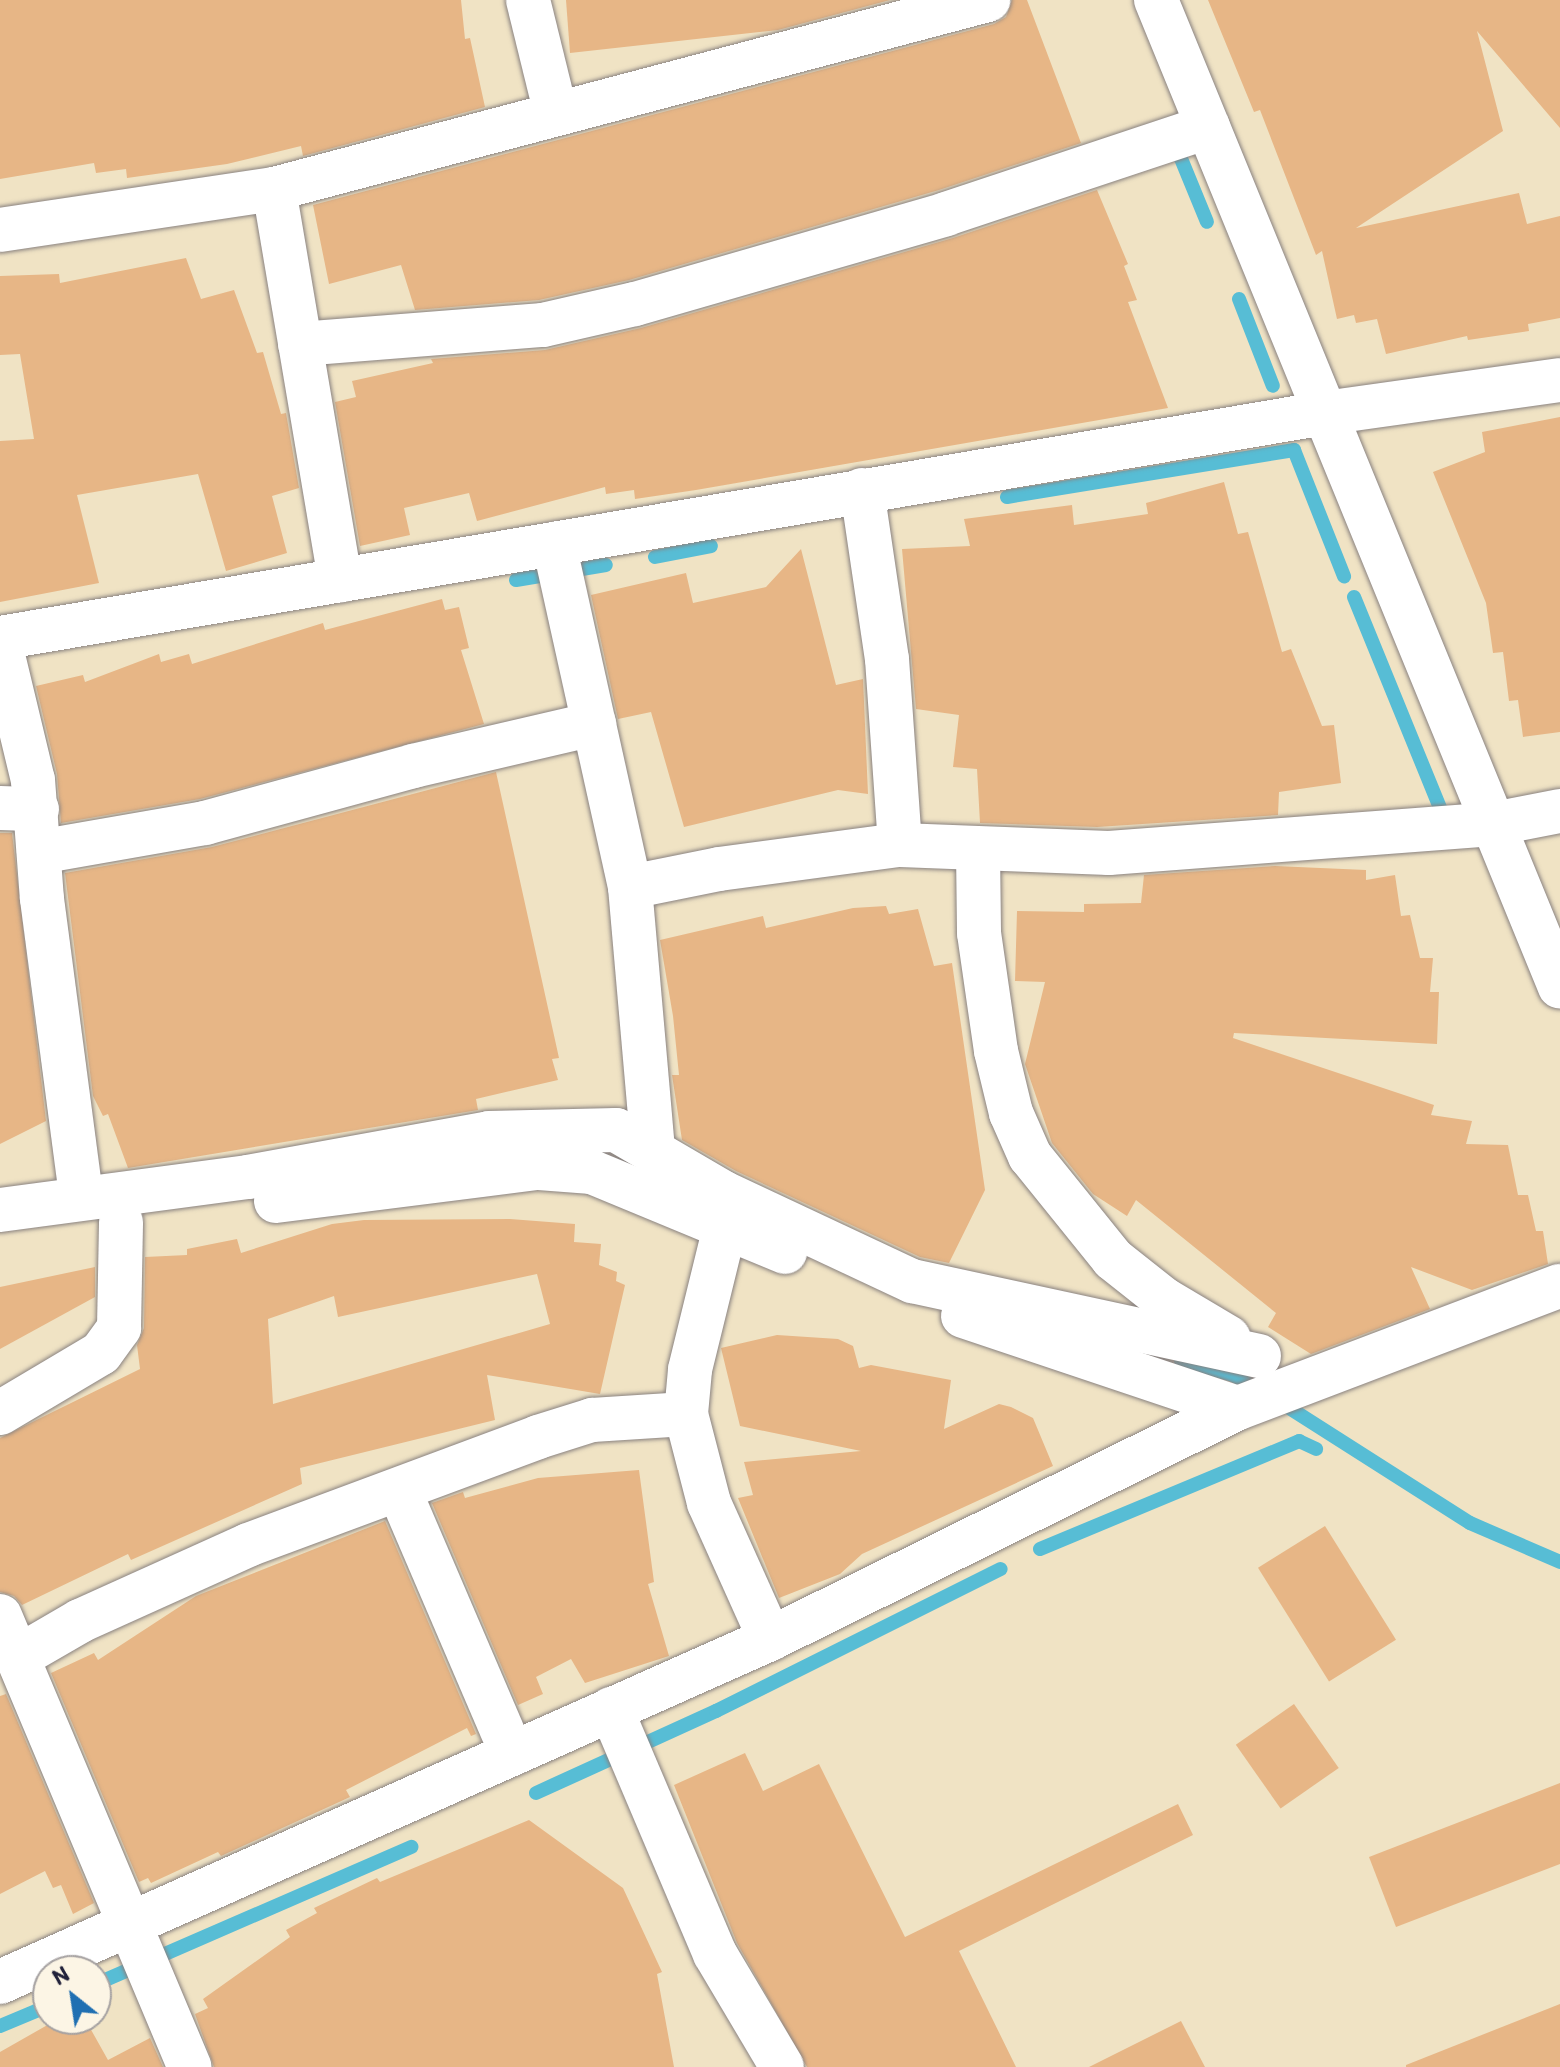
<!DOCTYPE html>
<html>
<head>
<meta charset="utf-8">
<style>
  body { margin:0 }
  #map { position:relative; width:1560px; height:2067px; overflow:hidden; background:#f0e3c4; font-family:Itim,sans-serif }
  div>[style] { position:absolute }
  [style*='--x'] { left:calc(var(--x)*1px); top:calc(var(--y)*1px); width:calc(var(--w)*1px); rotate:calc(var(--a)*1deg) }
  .stream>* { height:14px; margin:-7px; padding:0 7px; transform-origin:7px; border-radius:7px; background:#57bdd5 }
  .building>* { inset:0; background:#e7b686; transform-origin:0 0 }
  .roads { filter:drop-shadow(0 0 2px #898280) drop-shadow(0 0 2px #898280) }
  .minor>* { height:44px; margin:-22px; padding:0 22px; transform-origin:22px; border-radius:22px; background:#fff }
  .tertiary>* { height:44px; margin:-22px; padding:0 22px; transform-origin:22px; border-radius:22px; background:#fff }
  span { translate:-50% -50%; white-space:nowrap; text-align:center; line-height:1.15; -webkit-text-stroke:7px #fcf5e5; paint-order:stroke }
  .north { position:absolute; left:32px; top:1955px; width:80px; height:80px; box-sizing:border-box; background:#fcf5e5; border:2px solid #a5a1a1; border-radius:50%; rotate:330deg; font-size:22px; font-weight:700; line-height:32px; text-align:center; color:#22223b }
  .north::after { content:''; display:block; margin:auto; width:28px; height:36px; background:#1f6fb2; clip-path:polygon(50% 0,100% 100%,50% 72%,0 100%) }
</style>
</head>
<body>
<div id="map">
  <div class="stream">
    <div style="--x:1175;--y:144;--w:84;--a:67.7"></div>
    <div style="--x:1239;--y:299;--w:93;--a:68.7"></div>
    <div style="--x:1007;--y:497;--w:291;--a:-9.3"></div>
    <div style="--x:1294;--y:450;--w:136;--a:68.4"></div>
    <div style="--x:655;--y:557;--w:57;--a:-11.1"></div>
    <div style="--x:516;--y:580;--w:91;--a:-9.5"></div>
    <div style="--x:1354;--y:597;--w:243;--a:67.8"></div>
    <div style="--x:1181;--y:1361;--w:54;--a:15.1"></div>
    <div style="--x:1233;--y:1375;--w:34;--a:30"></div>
    <div style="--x:1280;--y:1402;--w:225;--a:32.5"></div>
    <div style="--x:1470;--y:1523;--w:98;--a:23.4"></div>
    <div style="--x:1040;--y:1549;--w:281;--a:-22.6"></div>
    <div style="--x:1299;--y:1441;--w:19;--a:25"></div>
    <div style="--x:536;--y:1793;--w:198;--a:-24.5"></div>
    <div style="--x:716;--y:1711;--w:318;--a:-26.5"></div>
    <div style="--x:96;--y:1984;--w:344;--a:-23.5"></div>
    <div style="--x:0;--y:2026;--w:52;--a:-22.6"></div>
  </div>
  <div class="building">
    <div style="clip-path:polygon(0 0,461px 0,465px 39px,470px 38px,485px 107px,303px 156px,301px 146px,227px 164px,127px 178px,126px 169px,96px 173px,94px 163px,0 179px)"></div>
    <div style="clip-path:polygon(566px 0,890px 0,778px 30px,570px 53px)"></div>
    <div style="clip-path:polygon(1012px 0,1027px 0,1081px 143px,939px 190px,629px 280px,539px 300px,415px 310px,401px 265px,329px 284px,313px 205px,994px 24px,1006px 17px)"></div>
    <div style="clip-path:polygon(1208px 0,1560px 0,1560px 128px,1477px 31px,1503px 131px,1356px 228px,1519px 193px,1527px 224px,1560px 216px,1560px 318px,1528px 324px,1529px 331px,1468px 340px,1467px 336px,1386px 354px,1377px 319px,1356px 323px,1354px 315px,1337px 319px,1322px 251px,1316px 255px,1260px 110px,1254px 112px)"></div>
    <div style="clip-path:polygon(1097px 190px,1128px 264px,1124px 266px,1137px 300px,1128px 302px,1168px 408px,696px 490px,635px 499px,634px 490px,606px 494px,605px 487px,477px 521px,469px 493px,404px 508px,410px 535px,360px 546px,335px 402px,356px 397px,352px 381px,433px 363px,431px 359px,545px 350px,641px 328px,953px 238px)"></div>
    <div style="clip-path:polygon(186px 258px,201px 299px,234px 290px,257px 353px,263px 352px,281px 414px,286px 413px,299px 488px,272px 496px,287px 553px,226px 571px,198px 474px,77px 495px,99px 583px,0 602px,0 441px,34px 439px,20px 354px,0 355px,0 276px,59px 274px,60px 283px)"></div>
    <div style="clip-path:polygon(1560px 417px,1560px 732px,1523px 737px,1518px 700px,1509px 701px,1503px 652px,1493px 653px,1486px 603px,1433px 472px,1485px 452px,1482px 432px)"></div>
    <div style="clip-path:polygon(1224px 482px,1238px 534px,1248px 532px,1282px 652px,1291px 649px,1322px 726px,1334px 725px,1341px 783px,1279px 792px,1278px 815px,1097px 827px,980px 823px,977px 769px,953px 767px,959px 715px,916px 709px,902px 549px,970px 546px,964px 519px,1072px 505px,1074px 525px,1148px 514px,1146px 503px)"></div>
    <div style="clip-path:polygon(801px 549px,836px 685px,863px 679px,868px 794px,838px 790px,684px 827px,651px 712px,618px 719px,591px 595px,686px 573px,693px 603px,766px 587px)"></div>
    <div style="clip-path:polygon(442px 599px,445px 610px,459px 607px,469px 648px,461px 650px,484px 724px,200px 799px,61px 823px,57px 774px,36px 686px,83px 675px,85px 682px,159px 654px,161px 662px,189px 654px,192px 664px,323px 623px,325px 630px)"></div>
    <div style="clip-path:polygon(496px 772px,559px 1058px,552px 1059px,558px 1080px,476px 1099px,478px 1110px,128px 1168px,108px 1114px,103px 1116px,93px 1096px,65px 873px,212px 847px)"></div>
    <div style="clip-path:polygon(0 833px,12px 833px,46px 1121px,0 1144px)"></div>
    <div style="clip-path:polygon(1275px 866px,1366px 870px,1366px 880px,1395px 875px,1401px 916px,1410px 915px,1420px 958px,1433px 958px,1430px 992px,1439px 992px,1437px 1044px,1234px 1033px,1233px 1038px,1434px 1105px,1431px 1115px,1472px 1121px,1466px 1144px,1508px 1145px,1518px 1195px,1528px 1195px,1536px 1231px,1543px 1231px,1548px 1264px,1472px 1290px,1411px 1267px,1430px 1309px,1311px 1354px,1268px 1327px,1276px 1313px,1136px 1200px,1127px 1216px,1093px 1194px,1052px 1143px,1025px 1064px,1045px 982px,1015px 981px,1017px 911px,1084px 912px,1084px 904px,1141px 903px,1144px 875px)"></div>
    <div style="clip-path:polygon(886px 906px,889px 914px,918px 909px,934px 966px,952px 963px,985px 1190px,949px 1263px,920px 1257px,736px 1171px,682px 1140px,672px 1075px,679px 1075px,673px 1016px,660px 940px,763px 916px,766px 928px,853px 908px)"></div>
    <div style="clip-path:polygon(evenodd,510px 1219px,575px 1224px,574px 1242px,601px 1244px,599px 1265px,617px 1272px,616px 1281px,625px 1285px,600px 1394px,487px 1375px,495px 1420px,300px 1468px,302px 1484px,131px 1560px,128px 1554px,22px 1605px,14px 1596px,0 1592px,0 1438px,140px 1369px,137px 1345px,144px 1328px,145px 1257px,187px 1255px,187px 1249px,237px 1239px,241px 1253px,332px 1224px,364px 1220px,510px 1219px,537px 1274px,550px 1324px,273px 1404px,268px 1319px,334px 1296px,338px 1317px,537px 1274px)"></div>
    <div style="clip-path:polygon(95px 1267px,95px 1297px,0 1349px,0 1287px)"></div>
    <div style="clip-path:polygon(777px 1335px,838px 1339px,853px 1346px,859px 1368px,871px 1365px,951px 1380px,944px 1429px,999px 1404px,1011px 1407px,1033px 1418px,1053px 1466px,862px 1554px,840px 1574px,779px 1598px,738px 1498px,753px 1495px,744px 1462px,861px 1451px,740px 1426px,721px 1348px)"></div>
    <div style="clip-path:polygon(639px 1470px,654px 1582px,648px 1584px,669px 1656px,585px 1683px,571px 1659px,536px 1677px,543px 1694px,518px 1705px,432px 1503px,463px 1492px,465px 1498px,538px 1478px)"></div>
    <div style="clip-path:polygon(385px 1521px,476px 1734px,471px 1736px,467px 1728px,346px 1790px,350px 1797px,221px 1856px,218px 1852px,151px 1883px,148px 1878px,139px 1882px,51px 1673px,94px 1653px,98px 1660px,196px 1596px)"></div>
    <div style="left:1325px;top:1526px;width:134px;height:79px;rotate:58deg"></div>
    <div style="clip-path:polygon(6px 1694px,94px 1903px,73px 1914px,61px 1885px,53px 1888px,45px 1871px,0 1894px,0 1696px)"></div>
    <div style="left:1294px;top:1704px;width:78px;height:71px;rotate:55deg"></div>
    <div style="clip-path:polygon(745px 1753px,763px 1791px,819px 1764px,905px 1937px,1178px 1804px,1193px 1835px,959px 1951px,1016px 2067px,807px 2067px,737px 1943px,674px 1785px)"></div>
    <div style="clip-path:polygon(1560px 1783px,1560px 1864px,1396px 1927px,1369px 1857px)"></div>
    <div style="clip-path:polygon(529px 1820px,623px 1888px,662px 1972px,657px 1974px,674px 2067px,214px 2067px,195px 2014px,208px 2008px,203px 1999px,290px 1937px,286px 1930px,317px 1913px,314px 1908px,377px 1878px,380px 1882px)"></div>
    <div style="clip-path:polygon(1560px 2004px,1560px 2067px,1406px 2067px,1406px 2065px)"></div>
    <div style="clip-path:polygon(58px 2019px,85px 2019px,108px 2060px,150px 2038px,163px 2067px,0 2067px,0 2052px)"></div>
    <div style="clip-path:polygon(1181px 2021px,1205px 2067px,1089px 2067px)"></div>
  </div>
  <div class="roads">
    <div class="minor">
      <div style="--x:528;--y:0;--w:117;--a:76.2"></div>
      <div style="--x:274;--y:189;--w:397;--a:80.4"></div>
      <div style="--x:0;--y:230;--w:277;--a:-8.5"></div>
      <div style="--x:274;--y:189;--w:739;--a:-14.83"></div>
      <div style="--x:300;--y:344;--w:244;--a:-4.5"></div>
      <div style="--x:543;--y:325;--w:94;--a:-12.9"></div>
      <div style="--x:635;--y:304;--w:324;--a:-16.1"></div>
      <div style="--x:946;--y:214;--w:276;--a:-18.4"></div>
      <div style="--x:862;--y:490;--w:171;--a:81.6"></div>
      <div style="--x:887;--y:659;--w:186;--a:86"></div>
      <div style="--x:554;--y:544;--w:351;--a:77.5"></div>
      <div style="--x:630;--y:887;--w:263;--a:85"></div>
      <div style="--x:0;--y:638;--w:1344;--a:-9.64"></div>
      <div style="--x:1325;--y:413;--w:237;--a:-8"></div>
      <div style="--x:0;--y:643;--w:141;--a:76.5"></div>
      <div style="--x:33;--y:780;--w:119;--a:85.7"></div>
      <div style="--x:42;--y:899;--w:301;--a:82.5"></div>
      <div style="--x:0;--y:808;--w:37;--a:2"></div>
      <div style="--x:978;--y:850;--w:83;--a:89.3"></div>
      <div style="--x:979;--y:933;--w:119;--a:81.8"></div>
      <div style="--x:996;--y:1051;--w:64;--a:76.4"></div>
      <div style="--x:1011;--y:1113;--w:47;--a:66.2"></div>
      <div style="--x:1030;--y:1156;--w:132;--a:51.1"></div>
      <div style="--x:1113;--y:1259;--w:66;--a:38.3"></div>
      <div style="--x:1165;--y:1300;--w:74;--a:30.7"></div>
      <div style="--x:39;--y:852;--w:169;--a:-9.9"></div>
      <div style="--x:205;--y:823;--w:216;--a:-15.3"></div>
      <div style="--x:413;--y:766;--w:186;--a:-13.1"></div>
      <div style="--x:630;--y:887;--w:91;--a:-11.4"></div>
      <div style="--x:719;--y:869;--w:183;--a:-7.6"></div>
      <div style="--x:900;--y:845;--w:209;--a:2.2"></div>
      <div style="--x:1109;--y:853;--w:385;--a:-4.3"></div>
      <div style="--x:1493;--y:824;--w:68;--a:-11"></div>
      <div style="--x:276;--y:1201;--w:265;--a:-7.2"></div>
      <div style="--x:539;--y:1168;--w:53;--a:4.3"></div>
      <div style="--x:592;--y:1172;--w:209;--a:22.5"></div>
      <div style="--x:0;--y:1210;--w:250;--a:-7.6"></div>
      <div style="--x:248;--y:1177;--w:245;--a:-10.3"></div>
      <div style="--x:489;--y:1133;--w:127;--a:-1.4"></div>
      <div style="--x:616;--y:1130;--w:125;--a:30.3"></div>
      <div style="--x:724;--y:1193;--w:208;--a:25.1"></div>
      <div style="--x:912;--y:1281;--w:355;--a:12.2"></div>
      <div style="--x:725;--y:1227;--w:147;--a:103.8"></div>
      <div style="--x:690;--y:1370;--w:44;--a:95.2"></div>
      <div style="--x:686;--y:1414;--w:92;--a:75.5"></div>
      <div style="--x:709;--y:1503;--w:149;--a:65.8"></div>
      <div style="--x:963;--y:1316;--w:290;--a:18.5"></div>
      <div style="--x:0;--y:1413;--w:117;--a:-30.7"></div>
      <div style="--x:101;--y:1353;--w:31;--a:-54"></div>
      <div style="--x:119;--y:1328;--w:106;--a:-88.9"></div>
      <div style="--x:399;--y:1490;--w:287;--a:66.8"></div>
      <div style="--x:0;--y:1616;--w:489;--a:67.2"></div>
      <div style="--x:18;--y:1657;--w:72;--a:-30.1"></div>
      <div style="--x:80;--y:1621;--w:184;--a:-24.3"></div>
      <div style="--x:248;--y:1545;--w:309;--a:-20.4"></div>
      <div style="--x:538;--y:1437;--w:57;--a:-17.5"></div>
      <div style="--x:592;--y:1420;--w:94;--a:-3.7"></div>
      <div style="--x:611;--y:1709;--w:266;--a:67"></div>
      <div style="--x:715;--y:1954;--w:131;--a:59.3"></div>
      <div style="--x:0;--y:1982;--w:843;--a:-24.01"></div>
      <div style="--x:770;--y:1639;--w:522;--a:-26.27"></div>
      <div style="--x:1238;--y:1408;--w:344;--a:-20.8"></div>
    </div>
    <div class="tertiary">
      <div style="--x:1156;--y:0;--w:1066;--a:67.74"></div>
    </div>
  </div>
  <div class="north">N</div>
</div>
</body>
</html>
